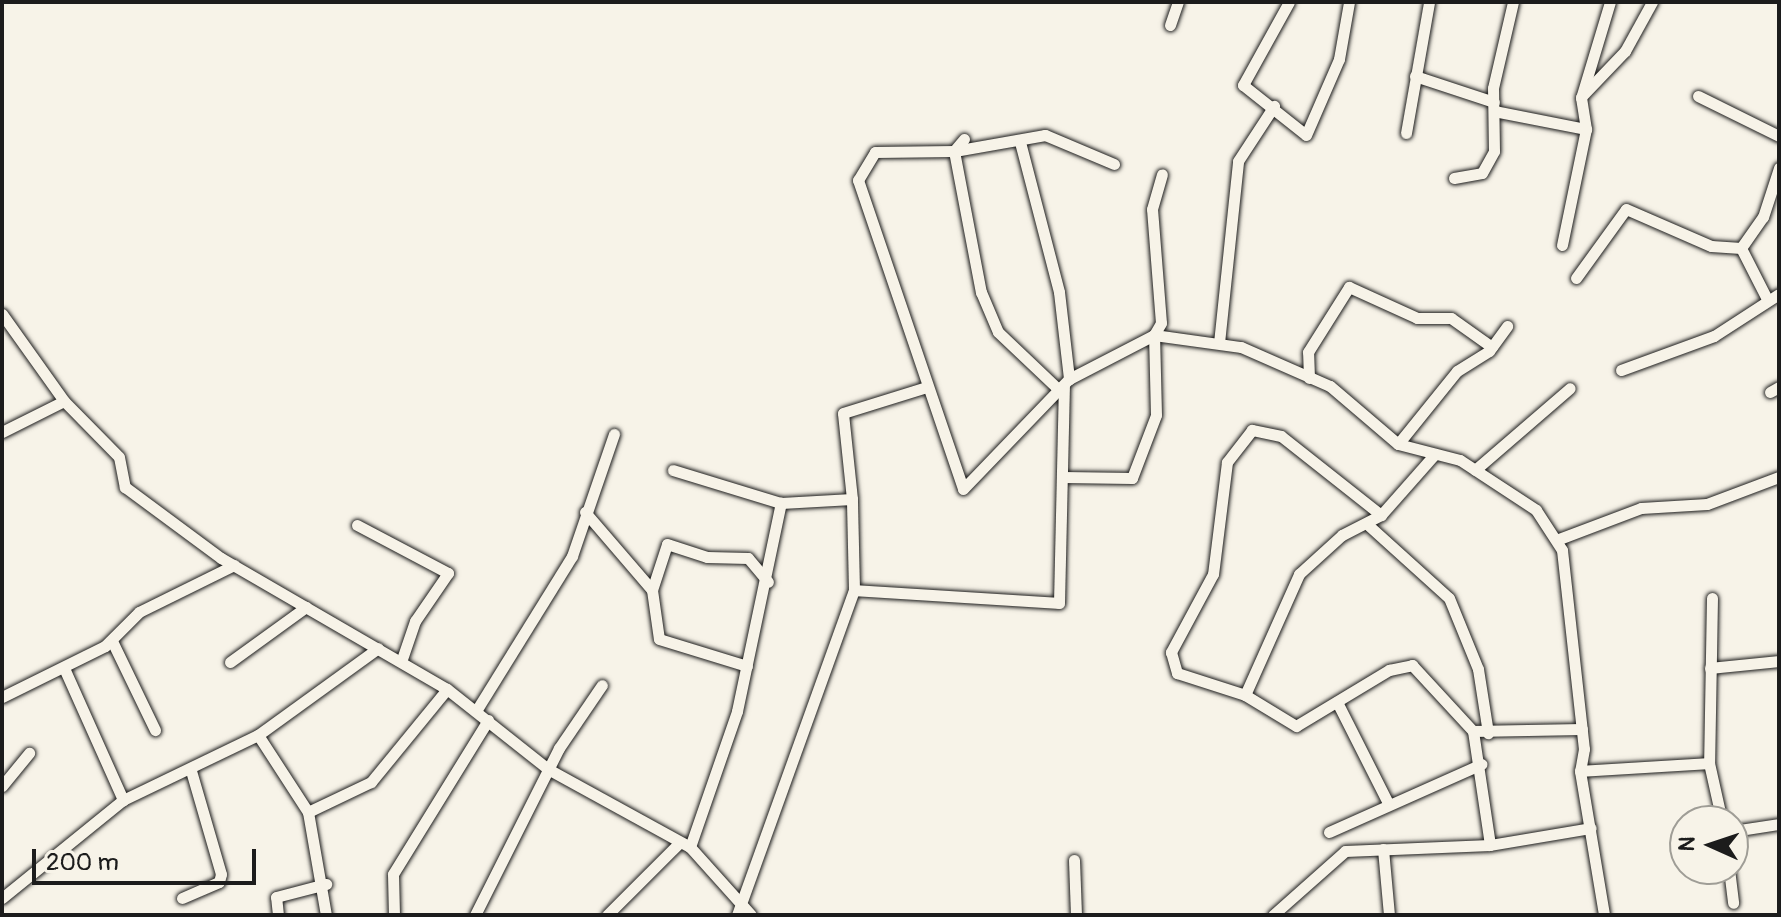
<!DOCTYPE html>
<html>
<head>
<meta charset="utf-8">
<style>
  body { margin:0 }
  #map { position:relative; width:1781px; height:917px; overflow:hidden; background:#f7f3e8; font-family:Pangolin,sans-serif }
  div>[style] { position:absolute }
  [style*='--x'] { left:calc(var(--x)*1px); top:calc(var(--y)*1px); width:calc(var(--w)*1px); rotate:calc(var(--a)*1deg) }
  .roads { filter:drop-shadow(0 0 2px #1c1c1c) drop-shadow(0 0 2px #1c1c1c) }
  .minor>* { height:11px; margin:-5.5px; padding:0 5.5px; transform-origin:5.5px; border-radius:5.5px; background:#f7f3e8 }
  span { translate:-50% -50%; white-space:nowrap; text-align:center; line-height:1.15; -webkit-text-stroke:6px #f7f3e8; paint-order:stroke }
  .frame { position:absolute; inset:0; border:4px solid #1c1c1c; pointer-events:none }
  .north { position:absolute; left:1669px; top:805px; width:80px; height:80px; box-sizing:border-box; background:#f7f3e8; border:2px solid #9f9d96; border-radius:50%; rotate:273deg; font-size:22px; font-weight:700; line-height:32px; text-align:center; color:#1c1c1c }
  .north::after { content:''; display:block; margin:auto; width:28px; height:36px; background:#1c1c1c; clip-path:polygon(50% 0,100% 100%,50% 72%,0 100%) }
  .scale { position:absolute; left:32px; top:849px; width:224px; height:36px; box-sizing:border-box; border:4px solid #1c1c1c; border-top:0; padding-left:10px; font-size:24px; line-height:28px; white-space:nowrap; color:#1c1c1c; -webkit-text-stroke:6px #f7f3e8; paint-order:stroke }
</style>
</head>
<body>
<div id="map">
  <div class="roads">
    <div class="minor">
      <div style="--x:1289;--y:2;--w:95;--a:119"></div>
      <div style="--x:1243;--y:85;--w:80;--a:38.4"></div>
      <div style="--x:1306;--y:135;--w:83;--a:-66.5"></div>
      <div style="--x:1339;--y:59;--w:58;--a:-80"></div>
      <div style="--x:1170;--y:25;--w:24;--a:-71"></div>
      <div style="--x:1415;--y:76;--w:83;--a:18.2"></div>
      <div style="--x:1698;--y:96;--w:90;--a:26.3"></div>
      <div style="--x:1581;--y:97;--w:64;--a:-46.3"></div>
      <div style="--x:1625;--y:51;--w:56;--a:-61.1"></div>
      <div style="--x:1494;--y:111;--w:94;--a:11.1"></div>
      <div style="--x:1406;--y:133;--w:133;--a:-80"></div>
      <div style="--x:964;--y:139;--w:16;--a:130"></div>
      <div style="--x:954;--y:151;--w:144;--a:79.2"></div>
      <div style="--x:981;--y:292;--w:43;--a:67"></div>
      <div style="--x:998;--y:332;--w:83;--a:43.5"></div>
      <div style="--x:1020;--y:142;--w:155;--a:75.4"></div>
      <div style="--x:1059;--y:292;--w:88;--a:83.4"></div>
      <div style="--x:1114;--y:164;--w:75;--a:-157.2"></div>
      <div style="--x:1045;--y:135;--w:92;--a:170"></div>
      <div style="--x:954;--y:151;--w:79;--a:179.3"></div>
      <div style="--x:875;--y:152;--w:33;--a:121"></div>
      <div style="--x:858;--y:180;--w:326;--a:71.2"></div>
      <div style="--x:963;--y:489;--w:153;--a:-46.1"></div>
      <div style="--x:1069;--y:379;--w:96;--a:-27.4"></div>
      <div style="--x:1154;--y:335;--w:88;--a:7.9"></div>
      <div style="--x:1241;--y:347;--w:97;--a:23.7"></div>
      <div style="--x:1330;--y:386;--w:89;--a:40.5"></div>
      <div style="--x:1398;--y:444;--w:64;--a:14.5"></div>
      <div style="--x:1460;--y:460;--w:91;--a:33.3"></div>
      <div style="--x:1536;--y:510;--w:48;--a:57"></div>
      <div style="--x:1562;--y:550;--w:200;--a:83.7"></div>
      <div style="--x:1584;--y:749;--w:22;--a:100"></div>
      <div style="--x:1580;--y:771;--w:146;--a:80.5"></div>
      <div style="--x:1454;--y:178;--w:28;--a:-10"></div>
      <div style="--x:1482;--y:173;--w:25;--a:-61"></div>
      <div style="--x:1494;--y:151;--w:63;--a:-90.9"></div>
      <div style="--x:1493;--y:88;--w:88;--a:-76.9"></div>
      <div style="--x:1562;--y:245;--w:118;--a:-78.3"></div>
      <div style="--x:1586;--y:129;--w:31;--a:-99"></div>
      <div style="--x:1581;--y:98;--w:100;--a:-73.2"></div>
      <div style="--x:1576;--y:278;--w:85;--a:-54.1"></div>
      <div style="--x:1626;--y:209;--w:93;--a:23.5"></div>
      <div style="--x:1711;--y:246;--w:30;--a:4"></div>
      <div style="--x:1767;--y:299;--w:57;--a:-117"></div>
      <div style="--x:1741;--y:248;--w:38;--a:-55"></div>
      <div style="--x:1763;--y:217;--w:52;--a:-71.9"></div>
      <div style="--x:2;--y:314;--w:107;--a:54.5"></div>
      <div style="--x:64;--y:401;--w:78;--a:45.5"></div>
      <div style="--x:119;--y:457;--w:31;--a:79"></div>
      <div style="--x:125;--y:487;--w:119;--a:36.5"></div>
      <div style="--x:221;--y:558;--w:261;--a:30.1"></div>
      <div style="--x:447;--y:689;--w:129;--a:38.4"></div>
      <div style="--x:548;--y:769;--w:162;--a:28.8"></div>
      <div style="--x:690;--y:847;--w:91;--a:48.1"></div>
      <div style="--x:1219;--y:343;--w:183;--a:-84"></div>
      <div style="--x:1238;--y:161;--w:66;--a:-56.8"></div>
      <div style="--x:1621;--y:370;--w:99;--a:-20.1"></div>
      <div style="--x:1714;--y:336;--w:77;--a:-32.9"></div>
      <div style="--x:1309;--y:378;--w:26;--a:-92"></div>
      <div style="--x:1308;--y:352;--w:77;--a:-57.8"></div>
      <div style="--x:1349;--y:287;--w:75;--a:24.5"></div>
      <div style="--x:1417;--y:318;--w:34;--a:0"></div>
      <div style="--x:1451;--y:318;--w:50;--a:35.3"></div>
      <div style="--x:1770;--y:392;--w:10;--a:-29"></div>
      <div style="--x:2;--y:432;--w:69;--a:-26.6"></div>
      <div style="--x:1398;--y:444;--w:94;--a:-51.1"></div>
      <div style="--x:1457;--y:371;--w:38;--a:-32"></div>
      <div style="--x:1489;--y:351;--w:31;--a:-54"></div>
      <div style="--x:673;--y:470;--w:113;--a:17"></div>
      <div style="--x:1475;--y:470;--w:125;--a:-40.8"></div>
      <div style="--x:1063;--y:477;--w:69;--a:0.8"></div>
      <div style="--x:1132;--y:478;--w:67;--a:-69.1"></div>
      <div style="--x:1156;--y:415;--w:80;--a:-91.4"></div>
      <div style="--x:1154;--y:335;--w:14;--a:-60"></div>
      <div style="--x:1161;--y:323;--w:114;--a:-94.5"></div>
      <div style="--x:1152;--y:209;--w:36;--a:-74"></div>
      <div style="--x:585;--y:512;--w:103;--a:49.3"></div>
      <div style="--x:652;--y:590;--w:49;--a:81.9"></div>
      <div style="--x:659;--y:639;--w:92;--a:17.1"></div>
      <div style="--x:1381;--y:515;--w:127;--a:-141.7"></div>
      <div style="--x:1281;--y:436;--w:30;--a:-168"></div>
      <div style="--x:1252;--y:430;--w:41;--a:128"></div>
      <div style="--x:1227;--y:462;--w:113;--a:97.1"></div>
      <div style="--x:1213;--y:574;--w:89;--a:118.3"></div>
      <div style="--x:1171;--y:652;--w:22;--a:74"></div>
      <div style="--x:1177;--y:673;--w:71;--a:17.9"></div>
      <div style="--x:1245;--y:695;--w:60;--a:31.3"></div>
      <div style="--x:1296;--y:726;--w:109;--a:-31.1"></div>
      <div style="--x:1389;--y:670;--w:24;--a:-12"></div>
      <div style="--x:1412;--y:665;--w:90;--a:47.3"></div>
      <div style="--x:1473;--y:731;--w:109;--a:-1.1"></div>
      <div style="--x:1367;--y:524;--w:110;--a:42.1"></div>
      <div style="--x:1449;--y:598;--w:77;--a:67.8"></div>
      <div style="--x:1478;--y:669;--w:65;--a:81.1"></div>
      <div style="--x:357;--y:525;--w:103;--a:27.8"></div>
      <div style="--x:448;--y:573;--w:58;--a:124.5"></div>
      <div style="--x:415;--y:621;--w:43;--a:108.9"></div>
      <div style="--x:1559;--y:539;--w:88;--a:-20.7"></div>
      <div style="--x:1641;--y:508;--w:66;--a:-3.5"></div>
      <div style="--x:1707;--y:504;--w:77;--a:-20.6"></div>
      <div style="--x:652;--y:590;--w:48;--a:-71.9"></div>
      <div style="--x:667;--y:544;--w:42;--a:18"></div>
      <div style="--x:707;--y:557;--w:41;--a:1.4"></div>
      <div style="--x:748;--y:558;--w:31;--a:50"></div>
      <div style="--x:854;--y:590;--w:205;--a:3.6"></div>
      <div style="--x:1059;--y:603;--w:217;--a:-88.7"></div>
      <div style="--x:1712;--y:598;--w:165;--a:91"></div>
      <div style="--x:1709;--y:763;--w:59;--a:77.4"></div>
      <div style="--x:112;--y:641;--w:99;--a:64.2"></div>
      <div style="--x:230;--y:662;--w:94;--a:-35.9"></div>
      <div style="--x:64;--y:668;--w:145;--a:65.9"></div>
      <div style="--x:1710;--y:668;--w:69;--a:-5.8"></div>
      <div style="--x:1245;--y:695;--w:133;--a:-65.9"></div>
      <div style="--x:1299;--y:574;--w:58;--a:-42.2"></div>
      <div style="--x:1342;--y:535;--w:44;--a:-27.1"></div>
      <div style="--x:1381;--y:515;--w:81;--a:-48.5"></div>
      <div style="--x:2;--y:697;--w:115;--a:-26.3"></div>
      <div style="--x:105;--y:646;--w:48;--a:-45"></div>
      <div style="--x:139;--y:612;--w:106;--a:-26.3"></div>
      <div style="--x:1337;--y:702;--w:113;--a:63.2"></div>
      <div style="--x:476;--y:711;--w:182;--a:-58.2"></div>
      <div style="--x:572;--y:556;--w:129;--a:-71"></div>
      <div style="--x:1473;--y:731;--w:115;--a:81.5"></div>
      <div style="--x:258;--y:735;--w:92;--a:57"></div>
      <div style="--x:308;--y:812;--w:105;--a:80.1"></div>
      <div style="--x:1580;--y:771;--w:129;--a:-3.5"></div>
      <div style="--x:2;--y:786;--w:43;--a:-50.7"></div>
      <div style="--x:308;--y:812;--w:70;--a:-25.5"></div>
      <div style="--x:371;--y:782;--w:120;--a:-50.7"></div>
      <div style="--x:1733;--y:831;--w:47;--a:-8.7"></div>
      <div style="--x:1329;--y:832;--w:167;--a:-24"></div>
      <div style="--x:690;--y:847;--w:144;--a:-70.9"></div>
      <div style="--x:737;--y:711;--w:213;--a:-78.1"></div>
      <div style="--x:781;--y:503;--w:71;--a:-3.2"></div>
      <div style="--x:852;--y:499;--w:86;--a:-96"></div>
      <div style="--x:843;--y:413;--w:85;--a:-17.2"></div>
      <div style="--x:1383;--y:849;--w:66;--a:84.8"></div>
      <div style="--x:1074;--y:860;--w:55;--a:87.9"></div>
      <div style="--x:1729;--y:869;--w:34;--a:83"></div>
      <div style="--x:2;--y:898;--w:156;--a:-39"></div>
      <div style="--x:123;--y:800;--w:150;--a:-25.7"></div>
      <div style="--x:258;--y:735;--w:148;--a:-35.9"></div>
      <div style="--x:182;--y:898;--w:40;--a:-23.4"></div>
      <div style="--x:219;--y:882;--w:8;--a:-76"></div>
      <div style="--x:221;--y:874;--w:107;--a:-106.2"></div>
      <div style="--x:278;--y:915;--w:18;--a:-96"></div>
      <div style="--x:276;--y:897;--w:52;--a:-14.6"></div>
      <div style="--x:394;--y:915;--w:41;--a:-91.4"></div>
      <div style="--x:393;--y:874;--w:181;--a:-58.3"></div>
      <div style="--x:475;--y:915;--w:187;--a:-63.3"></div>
      <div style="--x:559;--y:748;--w:76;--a:-55.7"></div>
      <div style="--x:607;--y:915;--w:103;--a:-45"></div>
      <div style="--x:737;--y:915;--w:345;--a:-70.2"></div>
      <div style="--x:854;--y:590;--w:91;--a:-91.3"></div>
      <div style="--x:1273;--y:915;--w:96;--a:-41.6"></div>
      <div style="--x:1345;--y:851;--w:145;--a:-2.4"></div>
      <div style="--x:1490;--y:845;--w:102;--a:-9.6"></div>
    </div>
  </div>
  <div class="frame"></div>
  <div class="north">N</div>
  <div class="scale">200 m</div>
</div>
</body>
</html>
